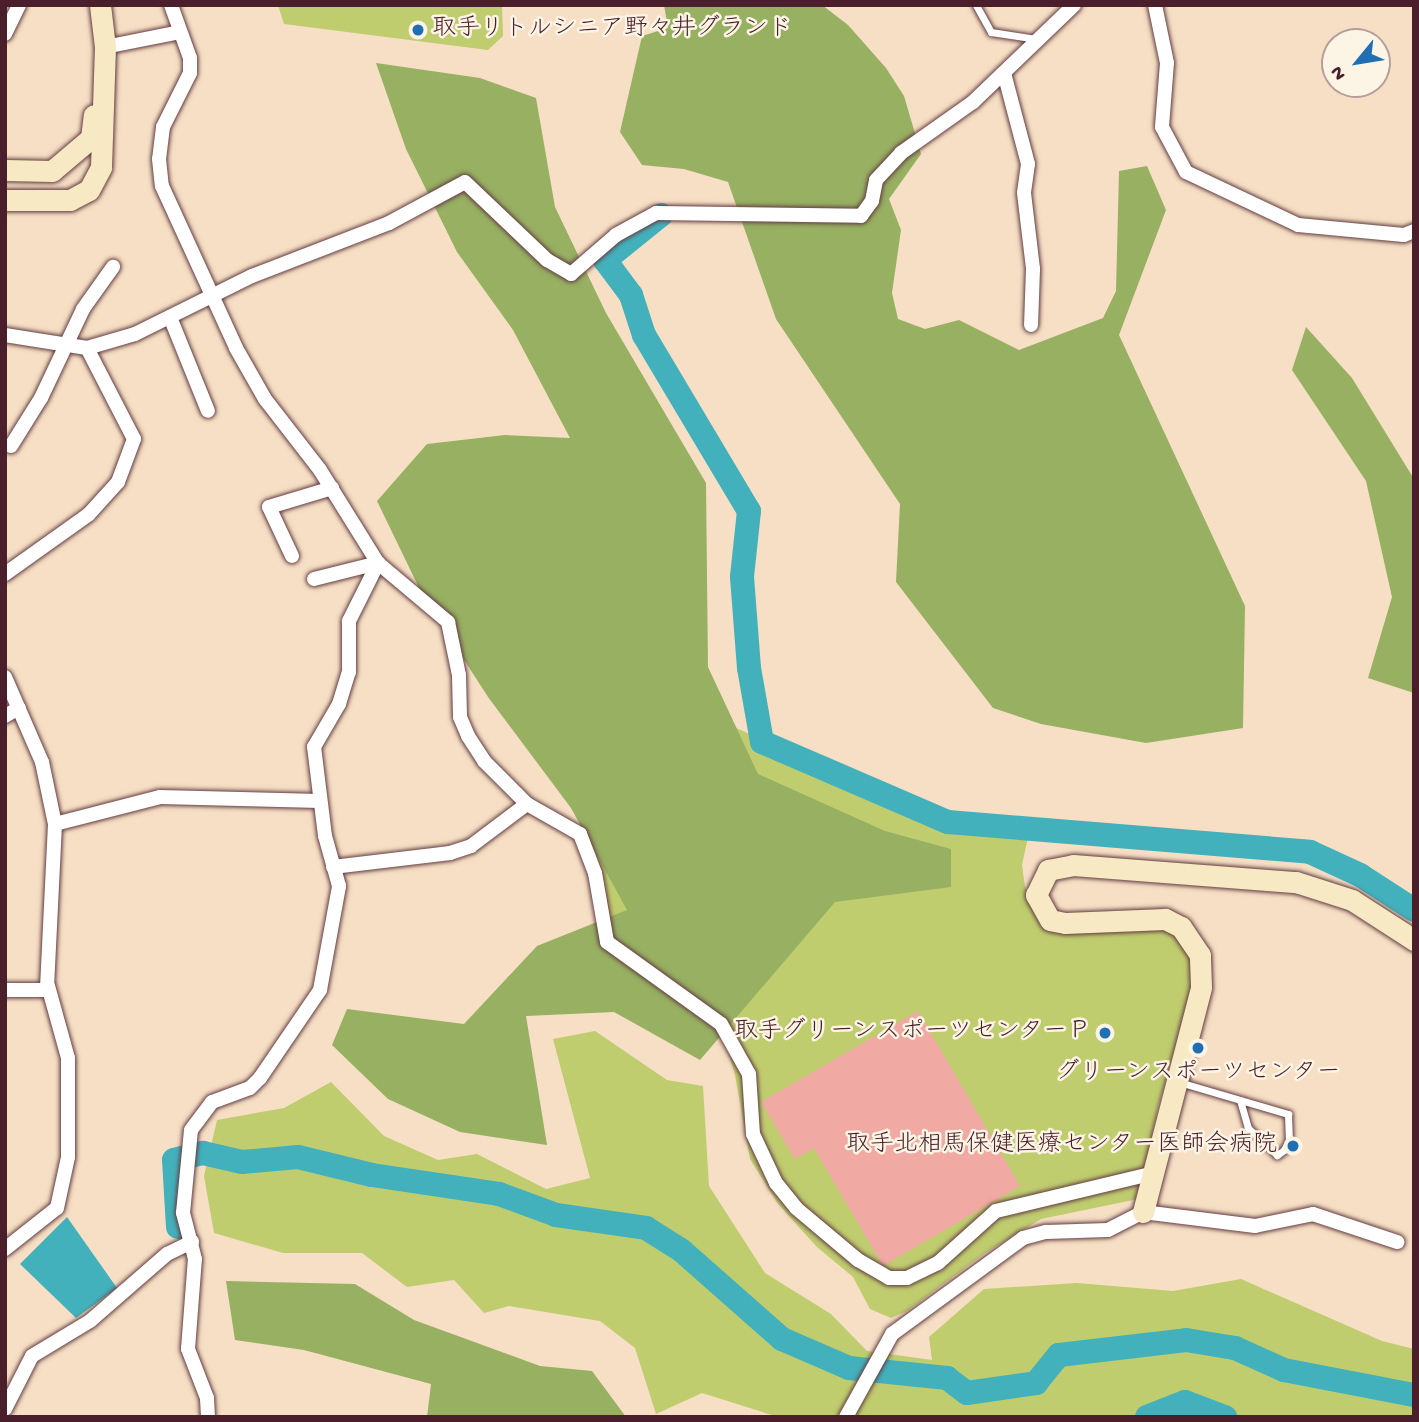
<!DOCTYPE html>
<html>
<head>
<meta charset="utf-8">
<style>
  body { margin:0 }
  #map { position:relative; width:1419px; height:1422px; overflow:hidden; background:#f6dfc4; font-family:"Gochi Hand","Klee One",sans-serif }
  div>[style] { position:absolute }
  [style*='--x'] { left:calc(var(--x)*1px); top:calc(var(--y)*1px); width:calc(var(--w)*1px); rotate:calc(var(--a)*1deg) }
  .green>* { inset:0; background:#bfcd6f }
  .forest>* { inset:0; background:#97b062 }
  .water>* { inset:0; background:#42b1bc }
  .river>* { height:24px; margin:-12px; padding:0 12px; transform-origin:12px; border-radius:12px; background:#42b1bc }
  .building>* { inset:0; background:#f1aaa3 }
  .roads { filter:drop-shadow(0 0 2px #643c42) drop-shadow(0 0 2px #643c42) }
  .lane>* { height:7px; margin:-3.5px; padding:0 3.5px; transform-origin:3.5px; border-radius:3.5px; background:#fff }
  .street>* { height:14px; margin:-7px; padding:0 7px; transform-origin:7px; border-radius:7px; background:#fff }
  .secondary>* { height:21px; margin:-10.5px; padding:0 10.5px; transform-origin:10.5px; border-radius:10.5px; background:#f6e9c3 }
  .dots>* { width:19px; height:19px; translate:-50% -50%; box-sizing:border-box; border:4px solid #fcf5e5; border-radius:50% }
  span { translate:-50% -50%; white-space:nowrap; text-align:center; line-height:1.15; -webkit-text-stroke:5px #fcf5e5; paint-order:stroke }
  .poi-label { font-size:24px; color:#4a1f2b }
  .left { translate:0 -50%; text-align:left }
  .right { translate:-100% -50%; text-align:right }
  .frame { position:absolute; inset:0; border:7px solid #4a1f2b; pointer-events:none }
  .north { position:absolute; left:1321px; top:28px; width:70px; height:70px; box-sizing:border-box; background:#fcf5e5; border:2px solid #b59f9b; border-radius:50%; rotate:240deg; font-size:19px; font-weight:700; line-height:28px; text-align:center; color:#4a1f2b }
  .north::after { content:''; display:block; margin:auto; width:24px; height:32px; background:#1f6fb2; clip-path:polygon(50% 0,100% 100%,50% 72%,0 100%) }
</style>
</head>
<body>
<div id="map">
  <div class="green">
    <div style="clip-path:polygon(278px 5px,502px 5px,503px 36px,488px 50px,284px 24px)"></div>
    <div style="clip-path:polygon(723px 722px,937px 818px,1030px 828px,1022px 865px,1025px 887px,1040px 920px,1163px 929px,1178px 936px,1188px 949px,1194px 983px,1159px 1103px,1138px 1199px,1041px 1219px,985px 1253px,907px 1311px,891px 1318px,870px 1309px,853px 1277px,817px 1247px,778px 1204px,750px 1159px,735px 1075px,715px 1006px,602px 929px,590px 860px)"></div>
    <div style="clip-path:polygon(595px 1031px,667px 1080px,703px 1086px,709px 1186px,765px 1273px,831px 1314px,867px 1351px,932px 1360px,929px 1337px,984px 1289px,1077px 1283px,1173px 1291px,1241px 1279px,1382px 1341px,1414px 1349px,1414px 1417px,778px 1417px,702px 1393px,656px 1414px,635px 1348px,600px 1321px,509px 1306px,484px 1313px,454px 1280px,407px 1287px,362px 1253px,283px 1253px,214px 1233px,204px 1176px,217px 1120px,284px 1108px,331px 1082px,384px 1136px,438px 1160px,477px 1154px,546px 1189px,590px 1178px,553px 1039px)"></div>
  </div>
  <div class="forest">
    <div style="clip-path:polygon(664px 5px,822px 5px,848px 25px,886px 68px,904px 96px,921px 154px,889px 199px,901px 230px,892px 293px,898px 319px,925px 329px,959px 320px,1019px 350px,1103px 318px,1116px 291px,1119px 171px,1147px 166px,1166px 210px,1119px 335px,1245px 606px,1243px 728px,1146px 743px,1041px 724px,993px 708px,896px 582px,900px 504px,776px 319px,728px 182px,684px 169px,642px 165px,620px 132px,642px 36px,668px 28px)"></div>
    <div style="clip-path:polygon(376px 63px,480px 78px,536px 98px,555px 207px,606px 313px,706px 483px,708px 667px,758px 774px,885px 831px,951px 849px,951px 887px,835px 902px,700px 1060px,614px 1012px,526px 1016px,547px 1145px,460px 1132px,388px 1099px,332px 1045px,347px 1009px,464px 1024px,537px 946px,627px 910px,571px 808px,488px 697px,423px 596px,377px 501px,427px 444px,505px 435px,570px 438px,513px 330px,457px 252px,406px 149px)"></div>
    <div style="clip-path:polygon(1306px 327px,1352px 378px,1414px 479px,1414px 693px,1368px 678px,1392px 597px,1366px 481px,1292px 370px)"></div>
    <div style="clip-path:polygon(226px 1281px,355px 1284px,414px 1320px,540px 1366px,592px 1371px,626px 1417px,427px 1417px,431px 1384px,304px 1350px,235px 1340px)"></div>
  </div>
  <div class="water">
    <div style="clip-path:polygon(67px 1217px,117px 1288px,76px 1318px,20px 1264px)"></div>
  </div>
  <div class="river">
    <div style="--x:661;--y:215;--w:72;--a:141.2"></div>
    <div style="--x:605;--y:260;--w:44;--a:53.4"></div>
    <div style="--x:631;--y:295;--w:42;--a:72"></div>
    <div style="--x:644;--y:335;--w:205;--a:59.2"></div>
    <div style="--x:749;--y:511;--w:66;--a:96.1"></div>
    <div style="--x:742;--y:577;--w:91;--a:85.6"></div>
    <div style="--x:749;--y:668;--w:75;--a:80"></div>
    <div style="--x:762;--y:742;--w:202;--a:23.3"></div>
    <div style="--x:948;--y:822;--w:363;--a:4.7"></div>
    <div style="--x:1310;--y:852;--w:55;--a:24.7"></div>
    <div style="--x:1360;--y:875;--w:64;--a:32.9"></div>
    <div style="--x:178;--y:1227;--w:67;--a:-93.4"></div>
    <div style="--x:174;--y:1160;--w:30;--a:-14"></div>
    <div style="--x:203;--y:1153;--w:40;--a:13"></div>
    <div style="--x:242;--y:1162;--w:56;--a:-5.1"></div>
    <div style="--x:298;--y:1157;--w:76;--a:13.7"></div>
    <div style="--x:372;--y:1175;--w:128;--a:8.5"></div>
    <div style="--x:499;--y:1194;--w:61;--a:20.2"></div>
    <div style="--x:556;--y:1215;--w:91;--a:8.2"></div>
    <div style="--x:646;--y:1228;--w:41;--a:32.2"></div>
    <div style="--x:681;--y:1250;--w:135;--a:41.4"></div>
    <div style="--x:782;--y:1339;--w:73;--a:23.4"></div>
    <div style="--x:849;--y:1368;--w:99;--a:5.8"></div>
    <div style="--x:947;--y:1378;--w:25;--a:37"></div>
    <div style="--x:967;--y:1393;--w:70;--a:-8.2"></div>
    <div style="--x:1036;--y:1383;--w:36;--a:-51"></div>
    <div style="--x:1059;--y:1355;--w:128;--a:-6.7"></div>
    <div style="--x:1186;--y:1340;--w:50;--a:9.3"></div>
    <div style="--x:1235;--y:1348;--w:54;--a:24.2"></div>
    <div style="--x:1284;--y:1370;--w:132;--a:10.9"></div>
    <div style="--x:1147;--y:1417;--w:41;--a:-21.5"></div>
    <div style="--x:1185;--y:1402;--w:43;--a:20.6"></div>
  </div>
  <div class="building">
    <div style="clip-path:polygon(918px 1011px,1020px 1186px,883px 1266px,814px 1148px,795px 1159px,761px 1102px)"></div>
  </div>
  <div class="roads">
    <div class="lane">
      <div style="--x:976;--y:5;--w:31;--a:61"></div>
      <div style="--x:991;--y:32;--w:47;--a:8.7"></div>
      <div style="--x:1179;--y:1082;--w:114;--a:16.4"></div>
      <div style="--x:1288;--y:1114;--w:26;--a:88"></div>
      <div style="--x:1289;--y:1140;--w:11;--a:117"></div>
      <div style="--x:1284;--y:1150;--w:9;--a:144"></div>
      <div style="--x:1277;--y:1155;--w:40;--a:-137"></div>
      <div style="--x:1248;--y:1128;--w:29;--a:-106"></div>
    </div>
    <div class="street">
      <div style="--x:171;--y:5;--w:56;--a:70.3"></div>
      <div style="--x:190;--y:58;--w:15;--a:90"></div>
      <div style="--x:190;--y:73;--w:60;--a:116.6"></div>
      <div style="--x:163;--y:127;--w:32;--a:97"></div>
      <div style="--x:159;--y:159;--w:27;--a:84"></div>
      <div style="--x:162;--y:186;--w:178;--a:65.4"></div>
      <div style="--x:236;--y:348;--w:59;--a:60.4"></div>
      <div style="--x:265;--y:399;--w:90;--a:52.2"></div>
      <div style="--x:320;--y:470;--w:110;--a:58.1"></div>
      <div style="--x:378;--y:563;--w:92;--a:40.1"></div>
      <div style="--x:448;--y:622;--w:54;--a:78.3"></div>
      <div style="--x:459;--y:675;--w:42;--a:88.6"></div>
      <div style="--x:460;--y:717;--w:21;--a:67"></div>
      <div style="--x:468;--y:736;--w:30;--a:57"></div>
      <div style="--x:484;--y:761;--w:61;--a:45"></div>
      <div style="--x:527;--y:804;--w:61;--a:29.5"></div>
      <div style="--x:580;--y:834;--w:42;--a:69"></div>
      <div style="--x:595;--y:873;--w:70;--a:80.1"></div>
      <div style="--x:607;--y:942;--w:140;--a:35.7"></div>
      <div style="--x:721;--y:1024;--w:57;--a:60.8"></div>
      <div style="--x:749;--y:1074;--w:60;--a:86.2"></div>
      <div style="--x:753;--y:1134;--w:54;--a:64.9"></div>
      <div style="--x:776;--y:1183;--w:32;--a:51"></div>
      <div style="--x:796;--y:1208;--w:81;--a:40"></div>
      <div style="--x:858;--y:1260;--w:36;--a:30"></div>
      <div style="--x:889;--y:1278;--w:18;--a:0"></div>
      <div style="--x:907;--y:1278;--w:34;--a:-26"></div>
      <div style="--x:938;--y:1263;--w:78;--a:-41.9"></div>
      <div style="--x:996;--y:1211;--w:158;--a:-13.5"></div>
      <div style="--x:1155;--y:5;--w:59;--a:78.3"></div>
      <div style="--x:1167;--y:63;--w:64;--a:94.5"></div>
      <div style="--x:1162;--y:127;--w:51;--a:61.9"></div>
      <div style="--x:1186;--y:172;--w:124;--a:25.3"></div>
      <div style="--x:1298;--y:225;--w:106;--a:5.4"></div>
      <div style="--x:1404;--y:235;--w:11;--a:-22"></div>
      <div style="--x:5;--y:34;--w:32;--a:-64"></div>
      <div style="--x:105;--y:47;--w:76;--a:-11.3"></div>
      <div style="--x:1004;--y:73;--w:94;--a:75.2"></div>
      <div style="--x:1028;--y:164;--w:29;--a:98"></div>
      <div style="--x:1024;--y:193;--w:77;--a:83.2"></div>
      <div style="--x:1033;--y:269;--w:56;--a:92"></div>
      <div style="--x:170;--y:317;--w:101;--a:68"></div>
      <div style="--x:5;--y:335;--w:83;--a:9"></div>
      <div style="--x:87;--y:348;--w:50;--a:-16.3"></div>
      <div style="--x:135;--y:334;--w:131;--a:-26.4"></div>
      <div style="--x:252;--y:276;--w:147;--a:-21.1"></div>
      <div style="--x:389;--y:223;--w:86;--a:-28.3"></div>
      <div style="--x:465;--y:182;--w:113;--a:43.6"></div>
      <div style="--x:547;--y:260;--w:28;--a:30"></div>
      <div style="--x:571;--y:274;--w:60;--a:-40.9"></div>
      <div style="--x:616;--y:235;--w:46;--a:-28.8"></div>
      <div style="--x:656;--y:213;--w:205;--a:0.8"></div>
      <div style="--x:861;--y:216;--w:19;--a:-54"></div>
      <div style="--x:872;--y:201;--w:21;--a:-79"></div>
      <div style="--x:876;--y:180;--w:37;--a:-47"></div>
      <div style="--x:901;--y:153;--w:88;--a:-35.3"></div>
      <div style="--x:973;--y:102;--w:140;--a:-43.8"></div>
      <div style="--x:11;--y:446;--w:57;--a:-58"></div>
      <div style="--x:41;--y:398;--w:98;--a:-64.7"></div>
      <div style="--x:83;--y:309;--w:52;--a:-54.5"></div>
      <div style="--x:292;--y:556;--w:54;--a:-115.1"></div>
      <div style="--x:269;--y:507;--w:66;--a:-16.8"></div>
      <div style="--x:5;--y:574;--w:103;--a:-35.5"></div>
      <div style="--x:89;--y:514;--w:43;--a:-47.8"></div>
      <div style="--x:118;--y:482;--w:46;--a:-69.6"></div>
      <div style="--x:134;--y:439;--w:102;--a:-117.3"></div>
      <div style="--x:314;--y:579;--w:66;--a:-14"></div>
      <div style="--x:5;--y:677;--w:93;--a:66.5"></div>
      <div style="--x:42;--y:762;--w:63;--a:78.2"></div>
      <div style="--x:55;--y:824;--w:166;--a:92.8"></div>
      <div style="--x:47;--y:990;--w:42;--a:180"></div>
      <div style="--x:5;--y:716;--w:16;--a:-30"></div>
      <div style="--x:55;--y:824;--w:108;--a:-14.4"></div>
      <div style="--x:160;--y:797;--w:160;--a:1.4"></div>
      <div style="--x:333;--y:867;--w:118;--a:-6.8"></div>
      <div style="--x:450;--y:853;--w:22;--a:-18"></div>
      <div style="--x:471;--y:846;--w:70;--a:-36.9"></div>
      <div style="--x:5;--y:1249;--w:66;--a:-38.3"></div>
      <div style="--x:57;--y:1208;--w:52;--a:-77.8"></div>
      <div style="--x:68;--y:1157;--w:99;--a:-90"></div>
      <div style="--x:68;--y:1058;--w:75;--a:-105.5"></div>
      <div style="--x:5;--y:1409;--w:59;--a:-63"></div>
      <div style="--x:32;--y:1356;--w:68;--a:-31.1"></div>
      <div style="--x:90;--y:1321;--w:102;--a:-41"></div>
      <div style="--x:167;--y:1254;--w:28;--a:-26"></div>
      <div style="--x:208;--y:1417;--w:19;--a:-93"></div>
      <div style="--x:207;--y:1398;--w:53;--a:-111.2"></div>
      <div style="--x:188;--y:1349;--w:90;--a:-85.6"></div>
      <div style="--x:195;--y:1259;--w:48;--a:-104.6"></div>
      <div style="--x:183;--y:1213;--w:83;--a:-84.5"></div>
      <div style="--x:191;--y:1130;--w:35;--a:-53"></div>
      <div style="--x:212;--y:1102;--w:40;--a:-20.2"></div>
      <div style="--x:250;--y:1088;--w:14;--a:-45"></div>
      <div style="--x:260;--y:1078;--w:107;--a:-55.7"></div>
      <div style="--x:320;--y:990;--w:106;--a:-79.6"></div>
      <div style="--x:339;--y:886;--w:52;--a:-105.6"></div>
      <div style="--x:325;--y:836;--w:90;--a:-97"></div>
      <div style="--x:314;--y:747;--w:50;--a:-59.8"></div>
      <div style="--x:339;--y:704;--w:34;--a:-73"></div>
      <div style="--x:349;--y:672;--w:51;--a:-90"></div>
      <div style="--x:349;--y:621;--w:65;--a:-63.4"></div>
      <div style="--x:846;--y:1417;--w:95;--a:-61"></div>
      <div style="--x:892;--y:1334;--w:162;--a:-36.2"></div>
      <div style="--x:1023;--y:1238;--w:24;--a:-15"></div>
      <div style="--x:1046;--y:1232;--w:62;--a:-1.8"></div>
      <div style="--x:1108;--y:1230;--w:39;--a:-27"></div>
      <div style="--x:1143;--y:1212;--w:113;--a:7.1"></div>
      <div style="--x:1255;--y:1226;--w:59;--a:-11.7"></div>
      <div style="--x:1313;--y:1214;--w:89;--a:18.4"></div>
    </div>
    <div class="secondary">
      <div style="--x:5;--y:170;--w:47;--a:1.2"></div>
      <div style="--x:52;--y:171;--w:51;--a:-40.2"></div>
      <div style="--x:91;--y:138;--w:23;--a:-83"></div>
      <div style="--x:5;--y:200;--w:65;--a:0"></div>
      <div style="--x:70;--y:200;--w:21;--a:-28"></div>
      <div style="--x:89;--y:190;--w:26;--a:-62"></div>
      <div style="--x:101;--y:167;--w:120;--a:-88.1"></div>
      <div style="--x:105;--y:47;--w:42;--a:-96.8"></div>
      <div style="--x:1143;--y:1212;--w:232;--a:-75.5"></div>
      <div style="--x:1201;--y:987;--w:32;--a:-92"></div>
      <div style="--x:1200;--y:955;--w:34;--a:-124"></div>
      <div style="--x:1181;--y:927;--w:18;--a:-153"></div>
      <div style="--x:1165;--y:919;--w:100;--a:177.7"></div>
      <div style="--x:1065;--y:923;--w:15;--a:-169"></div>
      <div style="--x:1050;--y:920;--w:29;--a:-119"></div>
      <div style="--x:1036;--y:895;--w:28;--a:-64"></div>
      <div style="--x:1048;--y:870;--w:25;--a:-11"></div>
      <div style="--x:1073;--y:865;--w:224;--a:4.4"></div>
      <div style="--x:1296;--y:882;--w:59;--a:17.8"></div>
      <div style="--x:1352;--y:900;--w:74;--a:32.8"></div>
    </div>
  </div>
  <div class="dots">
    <div style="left:418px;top:30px;background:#1f6fb2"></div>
    <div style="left:1105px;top:1033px;background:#1f6fb2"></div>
    <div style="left:1198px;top:1048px;background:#1f6fb2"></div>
    <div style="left:1293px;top:1146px;background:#1f6fb2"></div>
  </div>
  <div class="poi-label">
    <span class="left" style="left:432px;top:30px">取手リトルシニア野々井グランド</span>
    <span class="right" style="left:1091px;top:1033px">取手グリーンスポーツセンターＰ</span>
    <span style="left:1198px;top:1074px">グリーンスポーツセンター</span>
    <span class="right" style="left:1277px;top:1146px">取手北相馬保健医療センター医師会病院</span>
  </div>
  <div class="frame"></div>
  <div class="north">N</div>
</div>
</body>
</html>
